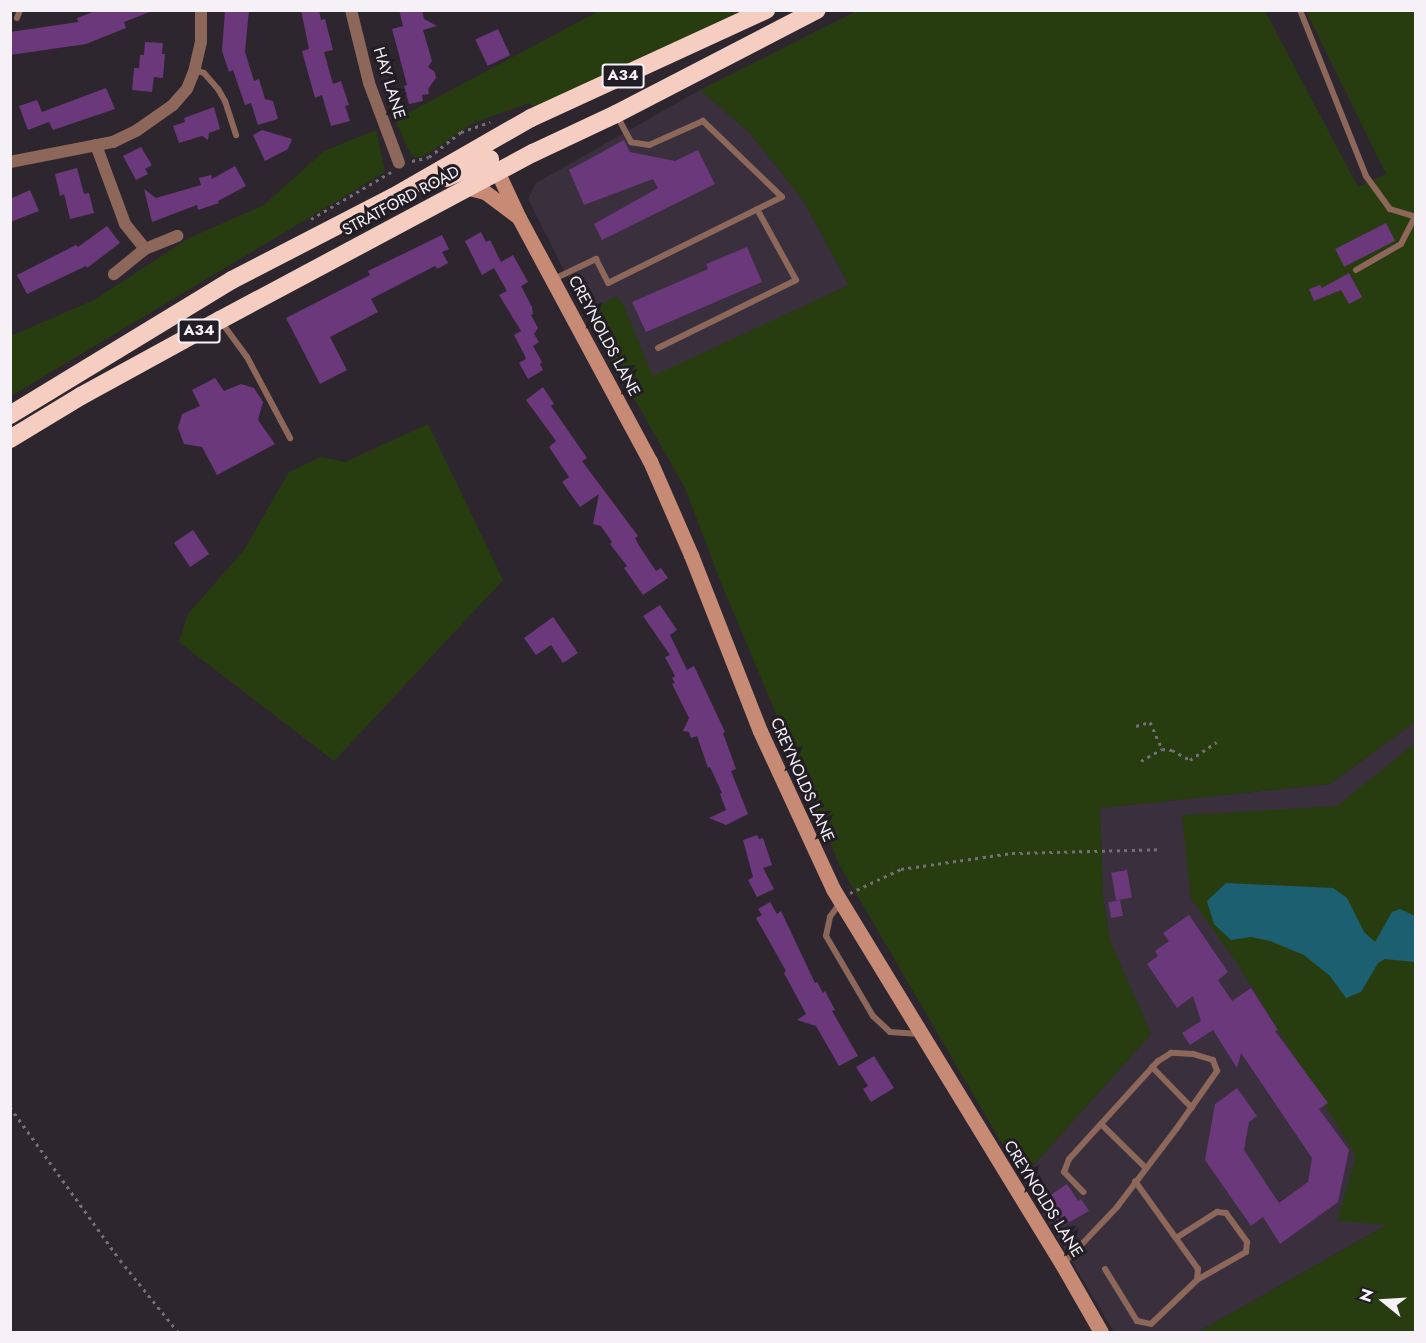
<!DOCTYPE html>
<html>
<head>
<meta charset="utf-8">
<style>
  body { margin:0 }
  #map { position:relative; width:1426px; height:1343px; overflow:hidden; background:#2d262f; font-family:Jost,sans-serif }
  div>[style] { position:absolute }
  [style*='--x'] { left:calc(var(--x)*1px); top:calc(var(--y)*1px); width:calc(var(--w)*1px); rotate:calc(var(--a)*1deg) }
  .built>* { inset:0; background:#3a2f3d }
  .green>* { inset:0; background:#283d0f }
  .water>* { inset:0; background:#1c5f71 }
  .building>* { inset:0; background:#6a387b; transform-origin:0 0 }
  .path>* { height:3px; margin-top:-1.5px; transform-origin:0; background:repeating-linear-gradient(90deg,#756f77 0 3px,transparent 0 7.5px) }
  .lane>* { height:6px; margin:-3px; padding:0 3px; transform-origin:3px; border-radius:3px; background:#8d675a }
  .street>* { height:12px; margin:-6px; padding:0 6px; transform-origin:6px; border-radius:6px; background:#8d675a }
  .secondary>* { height:15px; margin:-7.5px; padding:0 7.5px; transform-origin:7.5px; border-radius:7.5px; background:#c78a75 }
  .highway>* { height:18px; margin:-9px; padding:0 9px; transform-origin:9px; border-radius:9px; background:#f5cec1 }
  span { translate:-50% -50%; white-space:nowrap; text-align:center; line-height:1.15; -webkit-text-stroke:6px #231d26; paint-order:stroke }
  .shield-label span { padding:2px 4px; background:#231d26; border:2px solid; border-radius:4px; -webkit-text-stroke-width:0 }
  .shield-label { font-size:15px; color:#f6f1f7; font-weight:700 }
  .street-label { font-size:16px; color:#f6f1f7 }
  .frame { position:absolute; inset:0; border:12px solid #f6f1f7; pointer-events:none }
  .north { position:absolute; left:1354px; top:1271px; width:60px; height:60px; -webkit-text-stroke:4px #231d26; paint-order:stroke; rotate:288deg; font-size:16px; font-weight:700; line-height:24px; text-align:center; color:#f6f1f7 }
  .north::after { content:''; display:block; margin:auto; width:21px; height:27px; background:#f6f1f7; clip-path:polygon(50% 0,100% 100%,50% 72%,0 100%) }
</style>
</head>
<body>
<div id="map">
  <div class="built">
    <div style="clip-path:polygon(700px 90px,749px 132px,803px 200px,849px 285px,628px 389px,585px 312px,528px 199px,536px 183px)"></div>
    <div style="clip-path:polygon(1415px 722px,1415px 1209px,1198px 1332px,1114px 1332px,1022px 1178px,1151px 1034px,1110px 941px,1103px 897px,1100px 808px,1330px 784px)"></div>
  </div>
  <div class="green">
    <div style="clip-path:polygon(599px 11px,741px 11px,534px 107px,529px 103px,473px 123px,427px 154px,416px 158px,410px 153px,395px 120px)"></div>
    <div style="clip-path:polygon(857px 11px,1265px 11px,1358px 187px,1386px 174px,1306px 11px,1415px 11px,1415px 722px,1330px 784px,1100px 808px,1103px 897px,1110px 940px,1151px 1034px,1022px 1178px,839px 864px,720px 580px,685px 488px,585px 312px,617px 296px,624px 306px,653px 376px,849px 285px,803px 200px,749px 132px,700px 90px)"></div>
    <div style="clip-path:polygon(376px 130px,385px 172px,11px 396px,11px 336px,96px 299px,189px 238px,264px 205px,324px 151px)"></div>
    <div style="clip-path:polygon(428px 424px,503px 580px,334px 761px,179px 642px,188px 614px,244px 550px,289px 472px,321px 457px,345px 462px)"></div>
    <div style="clip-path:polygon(1415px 743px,1415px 1332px,1198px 1332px,1387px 1225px,1337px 1221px,1356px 1156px,1237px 963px,1191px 899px,1182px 815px,1337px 806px)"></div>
  </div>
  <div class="water">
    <div style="clip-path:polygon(1226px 883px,1333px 888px,1347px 898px,1364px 932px,1375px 942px,1392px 912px,1400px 909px,1415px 916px,1415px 962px,1385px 959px,1378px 963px,1361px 992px,1346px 998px,1330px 976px,1304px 955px,1270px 941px,1251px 937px,1231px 940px,1214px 924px,1207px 901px)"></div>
  </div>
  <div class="building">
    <div style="clip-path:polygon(98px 10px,152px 11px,124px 22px,126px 28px,86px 44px,10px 55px,10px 32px,78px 22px,77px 18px)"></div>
    <div style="clip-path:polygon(225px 10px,249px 10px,245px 52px,254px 81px,259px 79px,265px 99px,273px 101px,278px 119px,258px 125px,251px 103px,245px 105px,233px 70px,229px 72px,222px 51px)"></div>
    <div style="clip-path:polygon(301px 10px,319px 10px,321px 20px,325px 19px,333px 50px,324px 52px,333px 84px,341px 81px,349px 105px,345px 106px,350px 121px,331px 126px,322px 95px,315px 98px,302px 51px,309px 49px)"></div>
    <div style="clip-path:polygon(399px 10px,422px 10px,424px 19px,437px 26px,423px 30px,432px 61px,428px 67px,435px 72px,436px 78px,428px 89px,429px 94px,422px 95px,423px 101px,409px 104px,404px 86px,407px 85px,392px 29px,403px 26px)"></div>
    <div style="left:498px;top:29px;width:29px;height:25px;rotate:65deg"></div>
    <div style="clip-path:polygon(145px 42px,163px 43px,162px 54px,165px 54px,163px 78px,154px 77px,152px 92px,132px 90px,134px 68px,139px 68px,140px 55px,144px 55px)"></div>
    <div style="clip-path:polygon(106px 88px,115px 109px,53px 130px,49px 122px,28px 130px,19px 106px,37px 100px,42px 112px)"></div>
    <div style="clip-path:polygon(214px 107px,220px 129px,209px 133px,208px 140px,202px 136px,179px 143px,173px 126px,185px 122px,184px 118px)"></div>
    <div style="clip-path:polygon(262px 130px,292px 139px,288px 149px,265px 161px,253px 135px)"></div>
    <div style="clip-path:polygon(624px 140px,630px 152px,675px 161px,698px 150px,715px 184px,602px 240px,594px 224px,658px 188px,653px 179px,584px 205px,569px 170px)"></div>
    <div style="clip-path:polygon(141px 147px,152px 165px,145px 169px,148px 174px,136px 180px,123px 156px)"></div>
    <div style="clip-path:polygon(235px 166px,246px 186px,218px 201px,219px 203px,198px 210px,197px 205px,152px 222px,144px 189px,156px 198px,201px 185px,199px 178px,211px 175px,212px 179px)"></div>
    <div style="clip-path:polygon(77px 168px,84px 194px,89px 193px,94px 213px,70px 219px,64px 194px,60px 196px,55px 174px)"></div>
    <div style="clip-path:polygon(30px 190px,39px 211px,10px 222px,10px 199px)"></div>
    <div style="left:1386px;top:223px;width:20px;height:57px;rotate:63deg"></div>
    <div style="clip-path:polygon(107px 226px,120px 243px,87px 268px,86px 266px,27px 294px,17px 275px,76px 245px,78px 247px)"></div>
    <div style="clip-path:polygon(481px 232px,486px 242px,490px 240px,501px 262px,513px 255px,528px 282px,521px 286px,532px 307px,533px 314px,531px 315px,538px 328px,534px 334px,539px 342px,533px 346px,542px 362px,540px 364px,543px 370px,528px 379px,519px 363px,526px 359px,524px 354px,514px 335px,521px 331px,499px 295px,507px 291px,494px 268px,482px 275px,465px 241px)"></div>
    <div style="clip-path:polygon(442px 235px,449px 249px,442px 252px,448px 263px,437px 269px,435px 266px,371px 299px,378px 312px,330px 337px,347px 370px,320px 384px,286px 318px,370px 275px,368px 271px)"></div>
    <div style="clip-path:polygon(747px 247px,762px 282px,646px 332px,632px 302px,708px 269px,706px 264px)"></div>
    <div style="clip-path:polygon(1349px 273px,1362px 297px,1349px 304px,1341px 290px,1314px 301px,1309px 289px,1320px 285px,1322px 288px)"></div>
    <div style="clip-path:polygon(215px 378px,224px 391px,241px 384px,254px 388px,263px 402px,258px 420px,275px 444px,217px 475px,202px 447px,184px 444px,178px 428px,182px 414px,200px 406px,192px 390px)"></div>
    <div style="clip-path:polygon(543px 387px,554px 404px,551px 406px,587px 458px,582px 461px,638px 536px,635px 538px,638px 544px,656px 571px,661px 568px,668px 578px,643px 595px,624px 568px,627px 566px,610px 544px,612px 542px,601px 526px,593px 524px,599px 494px,580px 507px,562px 482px,569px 477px,549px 447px,556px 441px,526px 400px)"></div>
    <div style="left:193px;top:530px;width:29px;height:23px;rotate:56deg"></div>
    <div style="clip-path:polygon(660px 605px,677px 630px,670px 635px,687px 670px,694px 666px,725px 732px,723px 733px,736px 769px,731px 771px,748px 814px,726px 825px,709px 818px,726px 810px,720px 794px,722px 793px,710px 767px,708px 768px,697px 736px,691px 738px,689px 732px,683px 731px,689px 718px,672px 684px,675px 683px,672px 678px,675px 676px,665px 657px,670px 655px,643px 616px)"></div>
    <div style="clip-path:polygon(553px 617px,578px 653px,563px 663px,551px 645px,536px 655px,524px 638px)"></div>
    <div style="clip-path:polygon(757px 835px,759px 839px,763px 838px,772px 865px,763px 868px,774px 889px,757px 897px,748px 880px,753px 877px,743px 840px)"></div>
    <div style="left:1127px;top:870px;width:28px;height:16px;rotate:80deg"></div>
    <div style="left:1120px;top:900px;width:16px;height:12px;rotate:79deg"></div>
    <div style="clip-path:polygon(770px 902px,777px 914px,781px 911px,815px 983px,817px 982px,823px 993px,825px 991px,835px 1010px,832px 1011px,858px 1056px,839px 1066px,816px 1026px,797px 1020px,806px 1014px,784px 973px,786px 971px,756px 918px,762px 915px,758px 909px)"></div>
    <div style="clip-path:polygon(1189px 915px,1228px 972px,1218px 980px,1232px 1001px,1251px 988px,1278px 1030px,1275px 1031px,1328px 1103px,1319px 1109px,1349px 1150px,1338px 1202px,1280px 1244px,1263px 1217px,1251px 1226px,1205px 1160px,1215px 1104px,1237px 1088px,1257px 1116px,1249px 1122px,1244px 1150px,1279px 1203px,1308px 1182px,1312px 1158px,1241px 1053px,1237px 1068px,1213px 1030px,1190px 1045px,1182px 1033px,1201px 1021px,1193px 996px,1177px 1008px,1147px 964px,1158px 956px,1155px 951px,1169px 941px,1163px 933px)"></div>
    <div style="clip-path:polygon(874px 1056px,894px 1088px,871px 1102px,863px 1089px,868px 1086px,856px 1067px)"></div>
    <div style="clip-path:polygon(1067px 1184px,1078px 1201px,1081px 1199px,1089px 1211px,1061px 1227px,1046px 1198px)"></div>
  </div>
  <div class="path">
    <div style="--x:412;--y:161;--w:17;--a:-13"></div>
    <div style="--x:429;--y:157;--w:41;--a:-38"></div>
    <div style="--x:461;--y:132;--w:31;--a:-19"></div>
    <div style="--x:311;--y:219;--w:93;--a:-30.4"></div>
    <div style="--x:1136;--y:726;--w:15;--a:-16"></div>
    <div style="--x:1150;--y:722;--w:30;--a:66"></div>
    <div style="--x:1162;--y:749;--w:10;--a:6"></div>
    <div style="--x:1172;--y:750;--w:21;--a:29"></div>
    <div style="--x:1190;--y:760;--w:32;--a:-34"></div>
    <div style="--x:1141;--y:761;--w:24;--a:-30"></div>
    <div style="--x:850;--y:893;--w:56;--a:-25.2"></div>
    <div style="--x:901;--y:869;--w:112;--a:-8.2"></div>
    <div style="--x:1012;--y:853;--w:148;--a:-1.5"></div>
    <div style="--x:10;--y:1107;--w:188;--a:54.3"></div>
    <div style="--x:120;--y:1260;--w:92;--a:51.1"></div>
  </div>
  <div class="lane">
    <div style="--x:1300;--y:10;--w:179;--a:68.3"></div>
    <div style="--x:1366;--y:176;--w:41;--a:54"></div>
    <div style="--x:1390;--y:209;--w:27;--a:17"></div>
    <div style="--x:17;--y:18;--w:9;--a:-69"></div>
    <div style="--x:195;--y:70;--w:9;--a:18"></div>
    <div style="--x:204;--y:73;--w:21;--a:49"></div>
    <div style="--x:218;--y:89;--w:14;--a:60"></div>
    <div style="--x:225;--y:101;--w:36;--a:72"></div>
    <div style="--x:1356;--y:270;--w:52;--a:-30"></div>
    <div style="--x:1401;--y:244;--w:30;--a:-63"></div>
    <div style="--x:554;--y:279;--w:47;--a:-25.5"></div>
    <div style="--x:596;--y:259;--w:27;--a:63"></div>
    <div style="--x:608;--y:283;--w:194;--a:-26.3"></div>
    <div style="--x:782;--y:197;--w:110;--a:-136.1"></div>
    <div style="--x:703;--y:121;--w:59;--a:156"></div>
    <div style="--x:649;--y:145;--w:18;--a:-171"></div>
    <div style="--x:631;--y:142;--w:30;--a:-118"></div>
    <div style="--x:222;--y:323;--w:42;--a:53.7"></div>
    <div style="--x:247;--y:357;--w:92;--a:62"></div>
    <div style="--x:658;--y:348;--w:154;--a:-26.2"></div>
    <div style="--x:796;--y:280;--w:81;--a:-118.8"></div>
    <div style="--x:840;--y:903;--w:17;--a:126"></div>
    <div style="--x:830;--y:917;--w:19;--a:102"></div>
    <div style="--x:826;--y:936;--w:93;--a:59.6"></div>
    <div style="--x:873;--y:1016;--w:23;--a:43"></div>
    <div style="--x:890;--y:1032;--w:29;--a:4"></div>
    <div style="--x:1152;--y:1067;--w:57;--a:45.7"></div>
    <div style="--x:1101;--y:1124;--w:63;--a:44.4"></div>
    <div style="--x:1176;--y:1238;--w:49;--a:-32.4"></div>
    <div style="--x:1217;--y:1212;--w:9;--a:6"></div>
    <div style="--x:1226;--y:1213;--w:36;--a:54"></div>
    <div style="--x:1247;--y:1242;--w:10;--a:96"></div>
    <div style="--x:1246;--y:1252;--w:56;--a:150.3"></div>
    <div style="--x:1063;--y:1264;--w:79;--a:-46.5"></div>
    <div style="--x:1117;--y:1207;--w:99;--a:-52.8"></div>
    <div style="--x:1177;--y:1128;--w:70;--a:-54.9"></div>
    <div style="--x:1217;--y:1071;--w:12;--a:-110"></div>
    <div style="--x:1213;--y:1060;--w:21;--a:-163"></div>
    <div style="--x:1193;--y:1054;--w:22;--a:-177"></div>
    <div style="--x:1171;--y:1053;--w:15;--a:148"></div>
    <div style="--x:1158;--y:1061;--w:132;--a:132.2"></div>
    <div style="--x:1069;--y:1159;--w:14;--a:111"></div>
    <div style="--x:1064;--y:1172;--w:28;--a:46"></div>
    <div style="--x:1105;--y:1269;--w:61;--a:58.4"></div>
    <div style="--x:1137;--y:1321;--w:14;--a:12"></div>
    <div style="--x:1151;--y:1324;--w:64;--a:-43.7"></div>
    <div style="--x:1197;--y:1280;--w:11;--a:-85"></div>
    <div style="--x:1198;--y:1269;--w:108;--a:-125.6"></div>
  </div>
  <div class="street">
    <div style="--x:351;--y:10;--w:75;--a:76.1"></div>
    <div style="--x:369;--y:83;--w:85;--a:69.4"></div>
    <div style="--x:96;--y:145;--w:84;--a:69.8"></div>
    <div style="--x:125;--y:224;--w:32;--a:51"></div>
    <div style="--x:145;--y:249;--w:40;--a:141"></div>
    <div style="--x:10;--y:162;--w:105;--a:-11"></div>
    <div style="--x:113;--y:142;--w:25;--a:-26"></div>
    <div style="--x:136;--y:131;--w:45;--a:-35.1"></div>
    <div style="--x:173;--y:105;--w:21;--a:-49"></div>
    <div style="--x:187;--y:89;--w:18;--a:-68"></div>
    <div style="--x:194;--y:72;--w:31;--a:-77"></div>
    <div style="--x:201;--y:42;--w:32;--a:-90"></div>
    <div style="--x:145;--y:249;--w:35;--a:-22"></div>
  </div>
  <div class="secondary">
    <div style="--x:498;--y:173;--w:50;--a:65"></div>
    <div style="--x:519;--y:218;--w:276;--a:61.7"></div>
    <div style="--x:650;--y:461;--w:103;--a:66.4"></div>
    <div style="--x:691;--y:555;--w:189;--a:68.6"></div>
    <div style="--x:760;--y:731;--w:174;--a:65.2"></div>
    <div style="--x:833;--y:889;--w:439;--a:58.6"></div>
    <div style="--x:1062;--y:1264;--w:78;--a:60.2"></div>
    <div style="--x:469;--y:188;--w:16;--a:14"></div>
    <div style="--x:485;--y:192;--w:38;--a:37"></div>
  </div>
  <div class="highway">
    <div style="--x:446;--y:178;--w:48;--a:-23.4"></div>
    <div style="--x:10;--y:415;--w:260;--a:-31.3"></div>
    <div style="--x:232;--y:280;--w:181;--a:-27.3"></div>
    <div style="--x:393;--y:197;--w:159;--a:-29.8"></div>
    <div style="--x:531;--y:118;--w:259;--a:-24.7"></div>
    <div style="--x:10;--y:439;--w:83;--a:-31.2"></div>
    <div style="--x:81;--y:396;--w:158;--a:-28.7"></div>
    <div style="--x:220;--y:320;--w:355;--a:-28.1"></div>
    <div style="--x:533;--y:153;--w:92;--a:-25.2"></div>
    <div style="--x:616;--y:114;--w:226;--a:-27.4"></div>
  </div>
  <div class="shield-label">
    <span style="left:623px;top:76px">A34</span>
    <span style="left:199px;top:331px">A34</span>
  </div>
  <div class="street-label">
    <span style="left:389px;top:83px;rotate:73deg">HAY LANE</span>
    <span style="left:401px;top:201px;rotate:-28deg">STRATFORD ROAD</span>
    <span style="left:604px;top:336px;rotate:62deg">CREYNOLDS LANE</span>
    <span style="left:802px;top:780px;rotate:66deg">CREYNOLDS LANE</span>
    <span style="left:1043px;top:1199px;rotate:58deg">CREYNOLDS LANE</span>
  </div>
  <div class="frame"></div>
  <div class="north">N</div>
</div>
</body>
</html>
